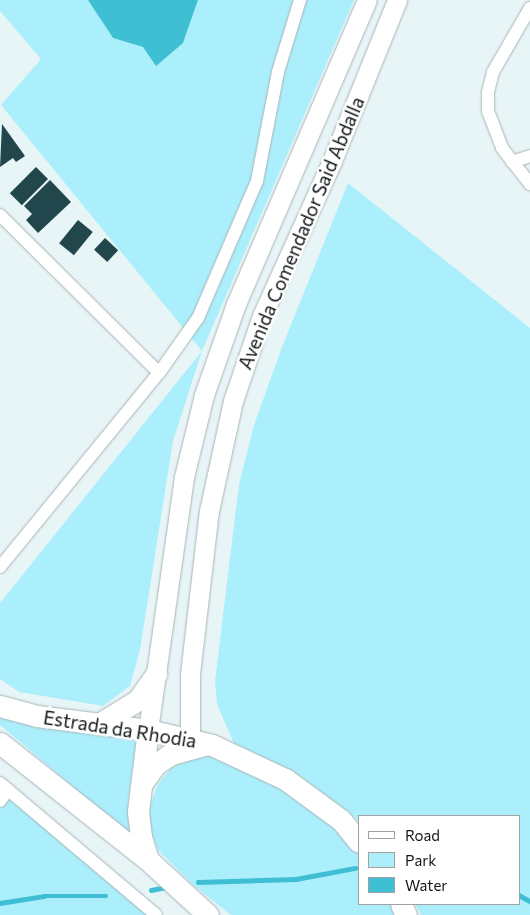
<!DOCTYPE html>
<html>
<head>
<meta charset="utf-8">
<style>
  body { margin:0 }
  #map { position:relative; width:530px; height:915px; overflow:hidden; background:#e8f5f7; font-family:Commissioner,sans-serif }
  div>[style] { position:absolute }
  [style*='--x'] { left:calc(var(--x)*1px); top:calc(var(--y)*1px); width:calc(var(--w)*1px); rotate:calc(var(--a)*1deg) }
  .green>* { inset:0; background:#aceffc }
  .water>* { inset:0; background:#3fbfd3 }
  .stream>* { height:4.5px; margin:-2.25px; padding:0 2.25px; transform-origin:2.25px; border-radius:2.25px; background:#3fbfd3 }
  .building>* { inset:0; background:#21474d; transform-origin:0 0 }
  .roads { filter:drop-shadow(0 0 1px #a8b4b6) drop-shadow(0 0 1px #a8b4b6) }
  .street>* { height:12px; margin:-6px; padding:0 6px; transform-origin:6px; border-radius:6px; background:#fff }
  .secondary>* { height:19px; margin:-9.5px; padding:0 9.5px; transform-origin:9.5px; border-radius:9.5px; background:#fff }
  .primary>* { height:21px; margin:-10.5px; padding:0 10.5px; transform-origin:10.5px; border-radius:10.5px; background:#fff }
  span { translate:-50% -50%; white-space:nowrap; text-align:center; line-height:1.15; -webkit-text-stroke:5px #fff; paint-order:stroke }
  .street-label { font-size:19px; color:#111617 }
  .legend { position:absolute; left:358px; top:815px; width:162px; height:90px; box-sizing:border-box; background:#fff; border:1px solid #a0a2a2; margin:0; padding:6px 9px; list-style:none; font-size:15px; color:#111617 }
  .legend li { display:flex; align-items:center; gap:10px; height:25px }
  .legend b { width:25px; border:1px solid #a0a2a2 }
</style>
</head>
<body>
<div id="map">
  <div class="green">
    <div style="clip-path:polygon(0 0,88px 0,113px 38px,143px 47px,183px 43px,198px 0,354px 0,202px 351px,173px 441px,140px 650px,130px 686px,103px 706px,19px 692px,0 679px,0 603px,202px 351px,1px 105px,41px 59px,0 11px)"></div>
    <div style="clip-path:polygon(348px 183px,530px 328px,530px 915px,421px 915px,415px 904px,519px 904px,519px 816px,359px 816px,359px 821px,303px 778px,235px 746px,217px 704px,215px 681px,239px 484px,254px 425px,282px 347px)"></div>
    <div style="clip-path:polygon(0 717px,137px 737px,128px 801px,136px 840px,0 725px)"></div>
    <div style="clip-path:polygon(207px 753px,265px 775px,329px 822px,359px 854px,359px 904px,392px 904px,397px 915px,231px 915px,193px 885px,158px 850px,150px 828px,150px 806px,158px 784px,171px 768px)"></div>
    <div style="clip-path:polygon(8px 790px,156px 915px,0 915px,0 801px)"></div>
  </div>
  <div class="water">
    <div style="clip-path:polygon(88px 0,198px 0,183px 43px,156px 66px,143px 47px,113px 38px)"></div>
  </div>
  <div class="stream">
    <div style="--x:198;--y:882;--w:98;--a:-1.8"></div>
    <div style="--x:296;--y:879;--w:60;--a:-10.6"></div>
    <div style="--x:151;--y:890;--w:16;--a:-11"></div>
    <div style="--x:519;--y:895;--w:13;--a:29"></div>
    <div style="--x:0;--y:903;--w:45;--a:-9"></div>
    <div style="--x:44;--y:896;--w:62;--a:0"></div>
  </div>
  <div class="building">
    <div style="clip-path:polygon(2px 124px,25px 156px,16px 162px,13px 158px,0 167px)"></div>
    <div style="left:36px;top:167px;width:17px;height:37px;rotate:45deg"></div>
    <div style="clip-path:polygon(50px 180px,71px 202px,38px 233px,26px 220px,32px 214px,24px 206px)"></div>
    <div style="left:78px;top:220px;width:19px;height:30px;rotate:39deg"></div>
    <div style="left:105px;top:238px;width:18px;height:16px;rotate:43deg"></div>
  </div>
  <div class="roads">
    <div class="street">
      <div style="--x:530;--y:8;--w:74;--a:120"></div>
      <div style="--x:493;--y:72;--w:21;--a:104"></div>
      <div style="--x:488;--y:92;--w:19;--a:90"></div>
      <div style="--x:488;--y:111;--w:40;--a:69"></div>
      <div style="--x:502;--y:148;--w:46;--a:52.1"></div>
      <div style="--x:512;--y:162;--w:19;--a:-18"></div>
      <div style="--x:0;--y:215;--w:224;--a:44.8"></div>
      <div style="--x:0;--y:567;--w:251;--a:-50.7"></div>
      <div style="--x:159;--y:373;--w:67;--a:-54.7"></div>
      <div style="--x:198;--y:318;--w:149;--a:-66.7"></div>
      <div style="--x:257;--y:181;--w:111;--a:-79.1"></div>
      <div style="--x:278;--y:72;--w:75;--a:-73"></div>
      <div style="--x:0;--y:783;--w:204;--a:40.2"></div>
      <div style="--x:0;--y:801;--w:14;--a:-54"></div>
    </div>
    <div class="secondary">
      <div style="--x:148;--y:730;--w:256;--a:-81.9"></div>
      <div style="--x:184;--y:477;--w:84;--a:-76.3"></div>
      <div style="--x:204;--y:395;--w:96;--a:-70.6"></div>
      <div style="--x:236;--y:304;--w:331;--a:-66.7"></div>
      <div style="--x:190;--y:738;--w:64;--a:-90"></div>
      <div style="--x:190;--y:674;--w:164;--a:-83.4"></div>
      <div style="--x:209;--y:511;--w:113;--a:-77.7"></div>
      <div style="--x:233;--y:401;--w:90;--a:-71.2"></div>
      <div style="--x:262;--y:316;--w:170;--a:-65.7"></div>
      <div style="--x:332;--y:161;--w:174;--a:-68"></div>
    </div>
    <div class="primary">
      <div style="--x:0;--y:706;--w:38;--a:15"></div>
      <div style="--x:37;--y:716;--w:112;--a:7.2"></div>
      <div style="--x:148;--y:730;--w:66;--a:13.2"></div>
      <div style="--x:212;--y:745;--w:81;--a:25"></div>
      <div style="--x:285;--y:779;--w:69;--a:36.2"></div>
      <div style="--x:341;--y:820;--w:28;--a:51"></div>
      <div style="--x:99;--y:724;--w:46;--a:-31.6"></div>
      <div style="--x:138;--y:700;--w:32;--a:-55"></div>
      <div style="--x:0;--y:743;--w:189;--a:38.3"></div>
      <div style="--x:148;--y:860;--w:81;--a:42.5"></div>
      <div style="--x:142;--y:783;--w:24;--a:-54"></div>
      <div style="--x:156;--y:764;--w:18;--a:-34"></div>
      <div style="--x:171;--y:754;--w:34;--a:-15"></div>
      <div style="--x:148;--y:860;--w:24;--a:-107"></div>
      <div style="--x:141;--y:837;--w:26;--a:-97"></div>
      <div style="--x:138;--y:811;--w:82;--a:-83"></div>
      <div style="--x:401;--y:904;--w:12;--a:66"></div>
    </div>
  </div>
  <div class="street-label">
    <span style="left:301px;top:233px;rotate:-67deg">Avenida Comendador Said Abdalla</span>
    <span style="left:120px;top:729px;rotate:9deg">Estrada da Rhodia</span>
  </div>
  <ul class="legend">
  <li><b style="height:6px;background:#fff"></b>Road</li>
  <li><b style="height:14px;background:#aceffc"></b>Park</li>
  <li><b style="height:14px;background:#3fbfd3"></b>Water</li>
  </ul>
</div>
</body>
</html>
